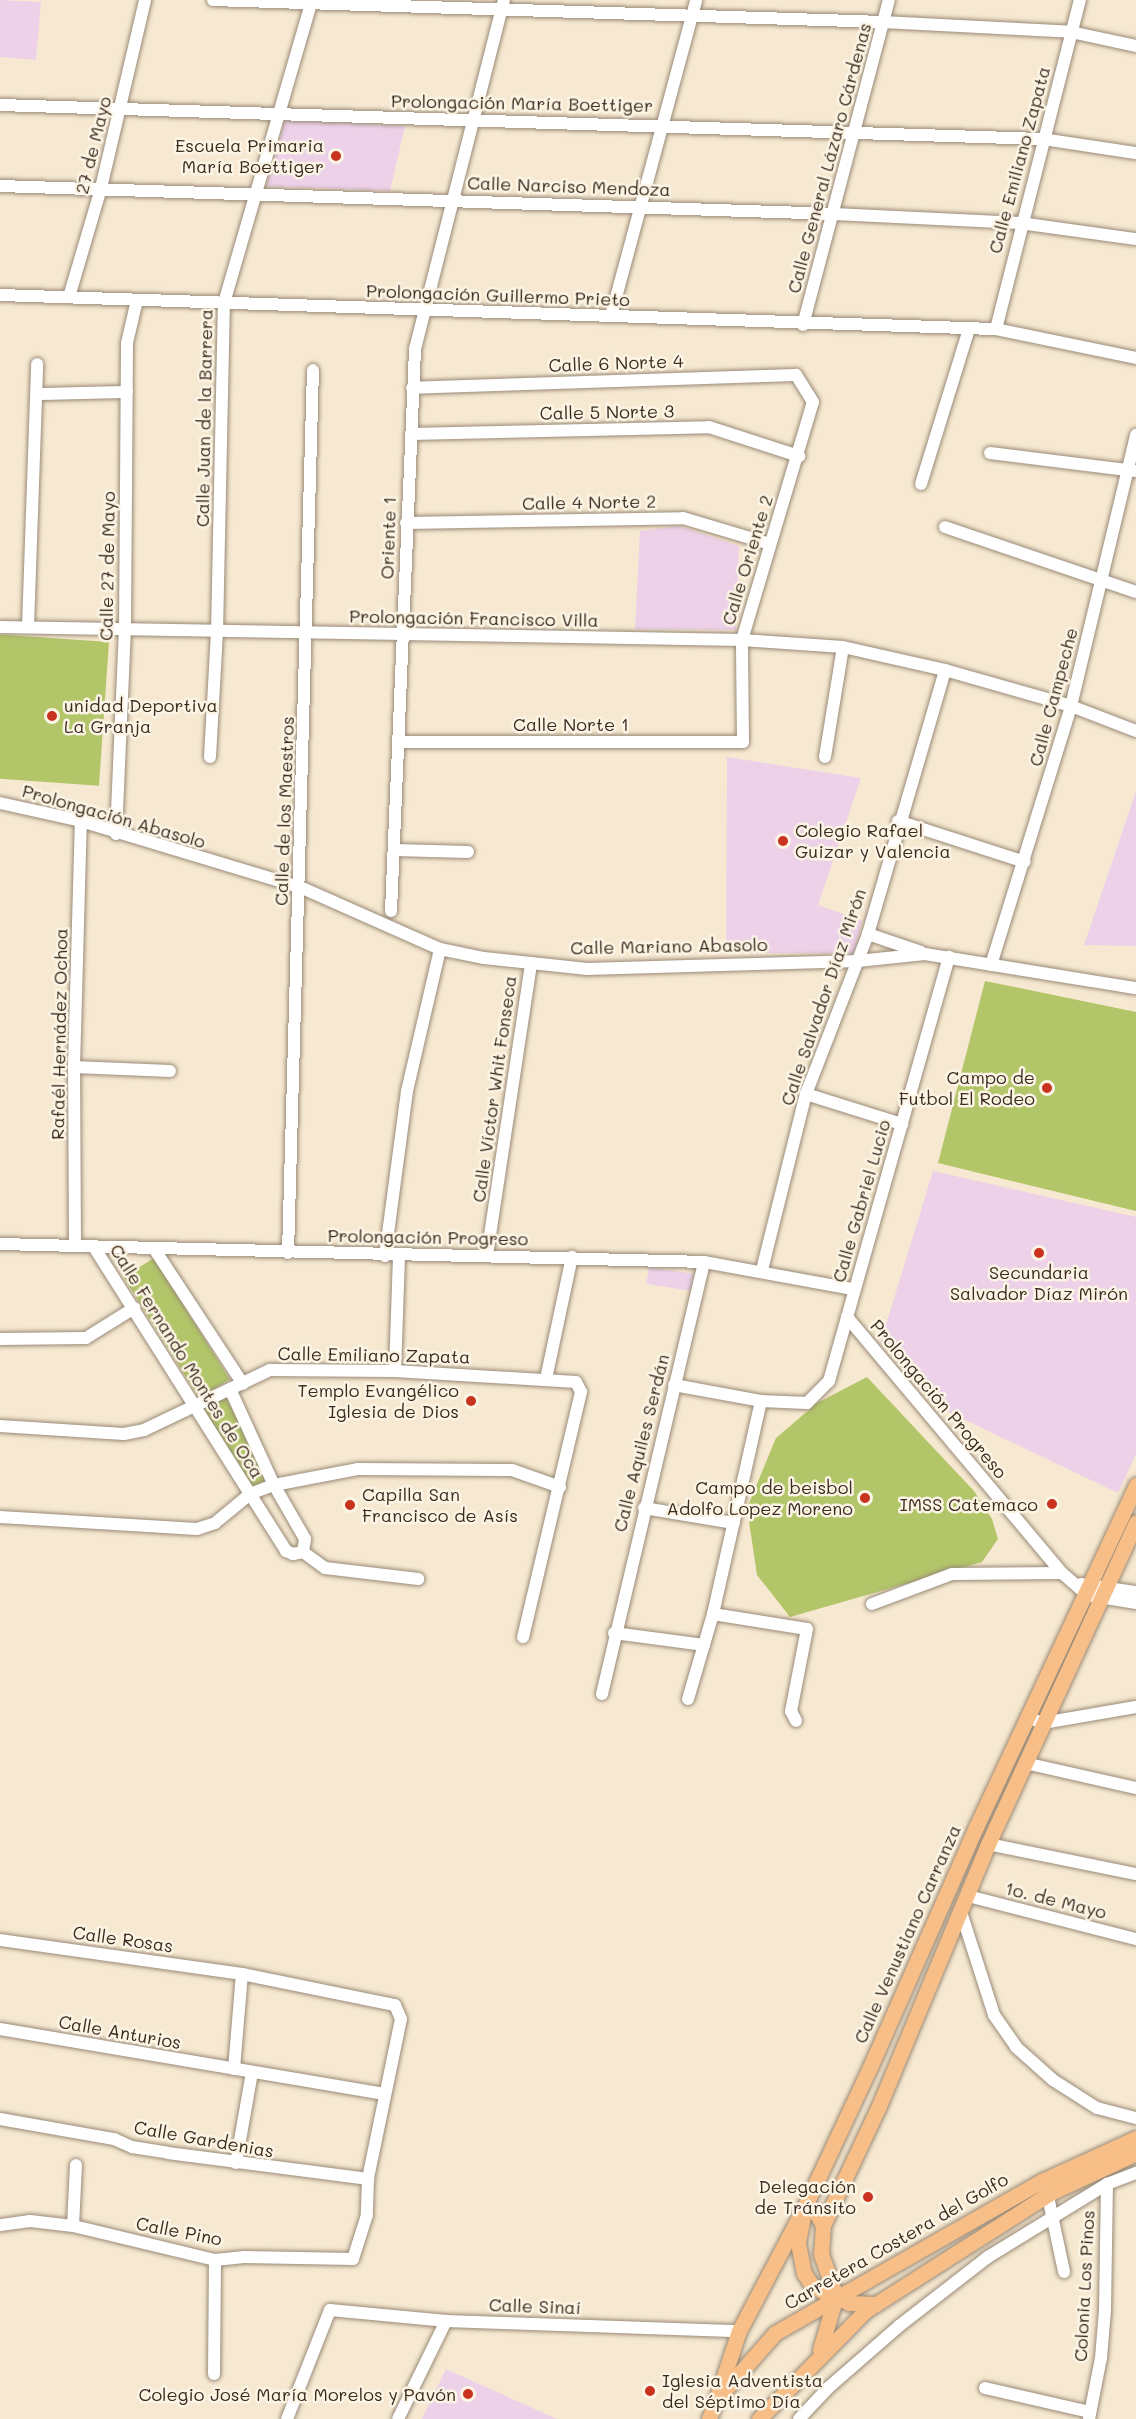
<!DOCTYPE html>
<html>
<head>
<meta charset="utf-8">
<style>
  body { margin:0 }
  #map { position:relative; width:1136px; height:2419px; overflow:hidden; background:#f7e9d1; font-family:Mali,sans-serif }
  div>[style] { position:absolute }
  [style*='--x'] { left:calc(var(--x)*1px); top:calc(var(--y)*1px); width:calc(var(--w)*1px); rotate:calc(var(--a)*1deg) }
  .built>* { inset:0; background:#edd1e9; transform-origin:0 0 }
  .green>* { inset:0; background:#b2c569; transform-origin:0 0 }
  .roads { filter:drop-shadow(0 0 2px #998a78) drop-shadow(0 0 2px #998a78) }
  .minor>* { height:12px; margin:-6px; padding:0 6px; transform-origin:6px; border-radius:6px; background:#fff }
  .major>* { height:15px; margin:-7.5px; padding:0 7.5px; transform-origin:7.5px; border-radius:7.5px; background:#f7be87 }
  .dots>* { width:16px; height:16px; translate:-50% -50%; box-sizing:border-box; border:3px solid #fcf5e5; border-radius:50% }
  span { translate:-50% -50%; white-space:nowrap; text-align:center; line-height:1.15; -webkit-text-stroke:5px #fcf5e5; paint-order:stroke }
  .street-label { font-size:18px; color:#3b2a1e }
  .poi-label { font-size:18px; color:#3b2a1e }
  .right { translate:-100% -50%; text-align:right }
  .left { translate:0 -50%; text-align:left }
</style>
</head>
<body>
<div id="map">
  <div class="built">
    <div style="clip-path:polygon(0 0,41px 2px,36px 60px,0 57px)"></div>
    <div style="clip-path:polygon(285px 120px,405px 126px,390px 191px,266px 186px)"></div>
    <div style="clip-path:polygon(679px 526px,739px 546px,736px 630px,635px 629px,640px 531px)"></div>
    <div style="clip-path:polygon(727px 757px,861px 778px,818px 905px,862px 921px,854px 953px,726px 953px)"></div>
    <div style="clip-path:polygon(1136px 791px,1136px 946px,1084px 945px)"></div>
    <div style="clip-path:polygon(933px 1171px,1136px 1217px,1136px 1454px,1118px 1493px,936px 1406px,881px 1341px)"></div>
    <div style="left:649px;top:1267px;width:45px;height:17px;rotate:9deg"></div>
    <div style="clip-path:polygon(446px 2369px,557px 2419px,422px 2419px)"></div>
  </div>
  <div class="green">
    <div style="left:109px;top:642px;width:144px;height:109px;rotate:94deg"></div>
    <div style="clip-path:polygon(985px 981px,1136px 1012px,1136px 1211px,938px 1163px)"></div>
    <div style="left:154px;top:1258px;width:143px;height:36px;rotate:58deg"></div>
    <div style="clip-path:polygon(867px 1377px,974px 1491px,992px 1519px,998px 1539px,982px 1562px,790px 1617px,757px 1575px,747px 1508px,776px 1438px,817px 1403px)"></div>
    <div style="clip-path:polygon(226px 1397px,269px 1481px,252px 1489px,202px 1408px)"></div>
  </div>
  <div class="roads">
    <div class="minor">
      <div style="--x:213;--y:0;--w:670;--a:1.88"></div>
      <div style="--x:883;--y:22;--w:188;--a:3"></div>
      <div style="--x:1071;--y:32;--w:66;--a:12.2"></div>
      <div style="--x:0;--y:105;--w:1044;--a:1.87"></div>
      <div style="--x:1043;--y:139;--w:94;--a:8.6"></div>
      <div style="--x:0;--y:186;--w:834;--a:1.92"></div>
      <div style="--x:834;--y:214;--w:186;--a:2.8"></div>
      <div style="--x:1020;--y:223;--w:117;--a:7.9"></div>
      <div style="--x:0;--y:295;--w:997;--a:1.96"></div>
      <div style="--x:996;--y:329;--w:143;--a:11.7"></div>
      <div style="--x:69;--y:297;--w:114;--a:-73.6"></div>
      <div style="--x:101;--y:188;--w:193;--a:-76.8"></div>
      <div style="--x:611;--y:316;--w:327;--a:-74.9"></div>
      <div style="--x:803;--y:325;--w:336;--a:-75.2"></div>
      <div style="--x:996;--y:329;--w:340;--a:-75.7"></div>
      <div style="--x:38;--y:394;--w:89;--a:-1.3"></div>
      <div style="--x:411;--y:434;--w:298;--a:-1.3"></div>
      <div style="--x:709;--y:427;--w:95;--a:17.9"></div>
      <div style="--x:990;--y:453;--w:146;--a:7.1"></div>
      <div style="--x:921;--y:484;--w:162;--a:-72.8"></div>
      <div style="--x:406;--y:523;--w:277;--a:-1"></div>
      <div style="--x:683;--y:518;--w:91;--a:16.6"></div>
      <div style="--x:945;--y:527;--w:202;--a:18.8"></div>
      <div style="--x:0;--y:627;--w:742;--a:1"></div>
      <div style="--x:742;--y:640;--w:101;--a:4"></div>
      <div style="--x:843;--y:647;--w:105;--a:12.7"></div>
      <div style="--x:945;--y:670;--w:131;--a:15.9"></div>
      <div style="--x:1071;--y:706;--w:70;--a:21"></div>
      <div style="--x:28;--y:627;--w:263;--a:-88"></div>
      <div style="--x:399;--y:742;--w:344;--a:0"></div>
      <div style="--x:743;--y:742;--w:102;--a:-90.6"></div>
      <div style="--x:742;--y:640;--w:248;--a:-73.4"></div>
      <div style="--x:813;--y:402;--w:32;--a:-122"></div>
      <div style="--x:796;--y:375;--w:384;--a:178.1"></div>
      <div style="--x:210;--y:757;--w:124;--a:-86.8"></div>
      <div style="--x:217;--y:633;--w:330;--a:-88.8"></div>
      <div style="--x:224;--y:303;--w:316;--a:-73.8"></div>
      <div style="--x:825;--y:757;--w:111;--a:-80.7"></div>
      <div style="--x:0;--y:803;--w:83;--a:12.5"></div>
      <div style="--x:81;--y:821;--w:229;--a:16.8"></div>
      <div style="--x:300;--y:887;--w:153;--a:23.9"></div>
      <div style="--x:440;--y:949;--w:45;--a:11.6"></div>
      <div style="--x:484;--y:958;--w:104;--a:6.1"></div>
      <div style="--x:587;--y:969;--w:271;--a:-1.7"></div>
      <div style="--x:858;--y:961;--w:67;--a:-6"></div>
      <div style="--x:925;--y:954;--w:214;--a:9.2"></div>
      <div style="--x:898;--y:821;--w:133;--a:17.9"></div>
      <div style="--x:116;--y:834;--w:204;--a:-87.5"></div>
      <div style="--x:125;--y:630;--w:287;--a:-89.6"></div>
      <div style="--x:127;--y:343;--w:44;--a:-76.9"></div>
      <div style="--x:394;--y:850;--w:74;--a:1.5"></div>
      <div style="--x:391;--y:911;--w:563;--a:-87.55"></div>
      <div style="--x:415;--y:349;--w:360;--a:-75.7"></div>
      <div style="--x:868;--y:934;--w:56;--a:18.8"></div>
      <div style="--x:991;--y:965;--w:271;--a:-72.8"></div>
      <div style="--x:1071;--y:706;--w:279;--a:-76.5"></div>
      <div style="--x:74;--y:1067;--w:96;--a:2.4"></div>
      <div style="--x:806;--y:1094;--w:101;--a:17.4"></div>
      <div style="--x:0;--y:1244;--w:704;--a:1.46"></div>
      <div style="--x:704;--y:1262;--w:151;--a:10.3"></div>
      <div style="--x:75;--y:1246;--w:179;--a:-90.3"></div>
      <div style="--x:74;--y:1067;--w:246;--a:-88.4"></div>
      <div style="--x:94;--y:1247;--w:360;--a:57.7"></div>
      <div style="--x:286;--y:1551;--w:8;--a:23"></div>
      <div style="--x:293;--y:1554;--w:10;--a:-11"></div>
      <div style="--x:303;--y:1552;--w:27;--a:36"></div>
      <div style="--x:325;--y:1568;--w:94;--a:6.7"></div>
      <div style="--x:155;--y:1250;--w:160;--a:56.7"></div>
      <div style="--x:288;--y:1253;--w:883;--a:-88.38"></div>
      <div style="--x:487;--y:1255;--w:295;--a:-81.4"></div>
      <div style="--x:385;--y:1256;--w:166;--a:-82.4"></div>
      <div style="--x:407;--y:1091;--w:146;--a:-76.9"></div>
      <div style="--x:762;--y:1270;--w:181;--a:-76"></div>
      <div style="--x:806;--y:1094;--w:172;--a:-68.8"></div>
      <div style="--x:868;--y:934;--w:275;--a:-73.7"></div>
      <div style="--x:847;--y:1317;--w:334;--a:50"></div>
      <div style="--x:1062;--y:1573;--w:33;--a:41"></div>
      <div style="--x:1087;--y:1595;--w:50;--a:9.3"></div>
      <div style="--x:0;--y:1339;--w:86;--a:-0.7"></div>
      <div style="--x:86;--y:1338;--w:57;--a:-32"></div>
      <div style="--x:395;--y:1371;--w:116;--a:-88"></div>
      <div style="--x:546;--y:1379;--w:125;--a:-78"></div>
      <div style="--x:674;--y:1385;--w:88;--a:10.4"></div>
      <div style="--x:761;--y:1401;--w:46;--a:2.5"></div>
      <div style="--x:807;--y:1403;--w:31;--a:-45"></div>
      <div style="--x:829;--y:1381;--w:441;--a:-74.2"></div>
      <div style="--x:230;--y:1389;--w:106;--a:65.4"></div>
      <div style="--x:274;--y:1485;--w:62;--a:60.1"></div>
      <div style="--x:305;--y:1539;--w:13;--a:99"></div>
      <div style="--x:0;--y:1426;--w:124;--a:3.7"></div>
      <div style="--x:124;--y:1434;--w:20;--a:-11"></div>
      <div style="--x:144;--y:1430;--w:140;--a:-25.5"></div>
      <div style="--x:270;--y:1370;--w:125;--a:0.5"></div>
      <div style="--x:395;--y:1371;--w:181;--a:3.5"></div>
      <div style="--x:576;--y:1382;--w:11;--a:63"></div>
      <div style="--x:581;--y:1392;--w:252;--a:103.3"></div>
      <div style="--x:644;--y:1508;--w:91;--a:9.5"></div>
      <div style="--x:0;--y:1517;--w:197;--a:3.5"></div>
      <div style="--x:197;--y:1529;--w:19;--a:-18"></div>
      <div style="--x:215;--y:1523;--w:45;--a:-39.6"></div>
      <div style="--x:250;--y:1494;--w:26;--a:-21"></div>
      <div style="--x:274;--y:1485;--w:86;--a:-10.8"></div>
      <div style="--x:358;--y:1469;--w:154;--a:0.4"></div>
      <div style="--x:512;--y:1470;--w:51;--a:19.5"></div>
      <div style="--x:1081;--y:1584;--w:56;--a:8.3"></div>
      <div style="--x:872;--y:1604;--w:85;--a:-20.6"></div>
      <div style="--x:952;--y:1574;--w:110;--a:-0.5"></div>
      <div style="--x:713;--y:1614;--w:95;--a:9.1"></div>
      <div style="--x:807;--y:1629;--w:84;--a:101"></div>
      <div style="--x:791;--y:1711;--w:11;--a:63"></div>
      <div style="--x:614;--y:1633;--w:91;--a:7.6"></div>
      <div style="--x:602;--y:1694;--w:444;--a:-76.7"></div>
      <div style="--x:688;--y:1699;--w:89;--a:-73.6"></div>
      <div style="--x:713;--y:1614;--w:218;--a:-77.3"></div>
      <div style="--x:1027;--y:1717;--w:17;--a:21"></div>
      <div style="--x:1043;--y:1723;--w:94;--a:-9.8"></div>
      <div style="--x:1025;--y:1763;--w:114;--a:12.7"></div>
      <div style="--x:988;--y:1844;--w:151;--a:11.5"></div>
      <div style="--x:968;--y:1896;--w:173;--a:14.4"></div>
      <div style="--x:961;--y:1912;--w:108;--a:72.2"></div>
      <div style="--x:994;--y:2015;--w:39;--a:55"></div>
      <div style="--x:1016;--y:2047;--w:50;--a:41.7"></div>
      <div style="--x:1053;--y:2080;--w:52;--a:32.5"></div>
      <div style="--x:1097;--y:2108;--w:40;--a:14.4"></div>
      <div style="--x:0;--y:1940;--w:244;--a:8"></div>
      <div style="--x:242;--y:1974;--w:156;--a:11.5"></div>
      <div style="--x:395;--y:2005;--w:15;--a:67"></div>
      <div style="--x:401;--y:2019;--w:163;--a:101.7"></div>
      <div style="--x:368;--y:2179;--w:36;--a:92"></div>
      <div style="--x:367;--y:2215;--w:46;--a:107.7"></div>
      <div style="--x:353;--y:2259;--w:109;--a:-178.9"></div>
      <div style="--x:244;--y:2257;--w:29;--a:174"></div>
      <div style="--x:215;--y:2260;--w:146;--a:-166.5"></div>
      <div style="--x:73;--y:2226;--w:43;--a:-173.4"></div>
      <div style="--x:30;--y:2221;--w:30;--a:172"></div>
      <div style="--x:0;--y:2029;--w:390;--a:9.6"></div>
      <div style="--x:234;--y:2069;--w:95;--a:-85.2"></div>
      <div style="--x:0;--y:2119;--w:116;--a:10"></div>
      <div style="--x:114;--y:2139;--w:20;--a:24"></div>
      <div style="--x:132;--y:2147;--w:36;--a:9"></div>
      <div style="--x:168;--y:2153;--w:202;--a:7.4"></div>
      <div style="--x:236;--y:2163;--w:92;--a:-80"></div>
      <div style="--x:1046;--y:2187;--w:87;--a:78"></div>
      <div style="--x:73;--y:2226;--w:61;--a:-87.2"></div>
      <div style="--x:214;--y:2374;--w:114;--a:-89.5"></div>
      <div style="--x:985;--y:2388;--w:108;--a:12.9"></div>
      <div style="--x:287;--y:2419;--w:117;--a:-68.5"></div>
      <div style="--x:330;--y:2310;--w:117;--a:5.4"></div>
      <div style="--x:446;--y:2321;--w:293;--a:2"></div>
      <div style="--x:398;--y:2419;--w:109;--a:-63.9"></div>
      <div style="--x:799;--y:2419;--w:42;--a:-46.9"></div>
      <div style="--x:828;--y:2388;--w:94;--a:-41.1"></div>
      <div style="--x:899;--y:2326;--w:113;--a:-37.8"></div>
      <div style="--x:988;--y:2257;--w:140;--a:-31.5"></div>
      <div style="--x:1089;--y:2419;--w:62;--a:-78.9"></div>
      <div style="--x:1101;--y:2358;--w:48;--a:-85.2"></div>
      <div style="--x:1105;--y:2310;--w:126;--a:-89.1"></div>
      <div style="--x:1107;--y:2184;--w:31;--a:-21"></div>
    </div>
    <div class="major">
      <div style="--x:823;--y:2225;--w:132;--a:-64.8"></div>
      <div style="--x:879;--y:2106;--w:284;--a:-67.4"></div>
      <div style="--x:988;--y:1844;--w:354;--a:-65.3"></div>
      <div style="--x:820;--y:2350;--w:56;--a:-73.5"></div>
      <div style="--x:836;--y:2296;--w:45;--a:-109.7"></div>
      <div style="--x:821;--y:2254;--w:29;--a:-86"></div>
      <div style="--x:823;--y:2225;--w:13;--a:-119"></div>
      <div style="--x:817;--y:2214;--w:14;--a:-146"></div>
      <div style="--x:805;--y:2206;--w:38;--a:101"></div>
      <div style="--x:798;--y:2243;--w:31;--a:79"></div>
      <div style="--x:804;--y:2273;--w:13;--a:58"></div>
      <div style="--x:811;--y:2284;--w:13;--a:32"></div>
      <div style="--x:822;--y:2291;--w:15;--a:20"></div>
      <div style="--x:836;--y:2296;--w:15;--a:28"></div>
      <div style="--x:849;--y:2303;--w:27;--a:2"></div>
      <div style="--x:716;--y:2400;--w:73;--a:-71.6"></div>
      <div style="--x:739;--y:2331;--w:141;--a:-62.2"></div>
      <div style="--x:805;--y:2206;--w:156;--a:-64.9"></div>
      <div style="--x:871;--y:2065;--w:260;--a:-66.2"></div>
      <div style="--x:976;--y:1827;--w:378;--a:-64.9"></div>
      <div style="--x:709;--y:2419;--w:20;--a:-70"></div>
      <div style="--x:716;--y:2400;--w:89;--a:-48.6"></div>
      <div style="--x:775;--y:2333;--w:307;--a:-29.7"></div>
      <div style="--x:1042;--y:2181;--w:103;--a:-24.6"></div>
      <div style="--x:759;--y:2419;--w:151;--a:-45.5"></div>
      <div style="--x:865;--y:2311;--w:219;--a:-32.5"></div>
      <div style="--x:1050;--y:2193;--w:95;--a:-24.9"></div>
    </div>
  </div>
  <div class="dots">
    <div style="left:336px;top:156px;background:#c8321e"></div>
    <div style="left:52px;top:716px;background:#c8321e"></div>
    <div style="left:783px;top:841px;background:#c8321e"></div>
    <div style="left:1047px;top:1088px;background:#c8321e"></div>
    <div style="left:1039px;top:1253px;background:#c8321e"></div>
    <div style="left:471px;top:1401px;background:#c8321e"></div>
    <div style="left:865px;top:1498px;background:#c8321e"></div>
    <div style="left:1052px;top:1504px;background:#c8321e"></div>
    <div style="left:350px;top:1505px;background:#c8321e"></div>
    <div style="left:868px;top:2197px;background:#c8321e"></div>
    <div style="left:650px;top:2391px;background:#c8321e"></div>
    <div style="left:468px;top:2394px;background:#c8321e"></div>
  </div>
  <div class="street-label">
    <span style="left:522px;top:103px;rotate:1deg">Prolongación María Boettiger</span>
    <span style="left:93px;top:145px;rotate:-76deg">27 de Mayo</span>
    <span style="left:829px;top:158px;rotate:-75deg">Calle General Lázaro Cárdenas</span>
    <span style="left:1019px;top:160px;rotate:-75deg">Calle Emiliano Zapata</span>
    <span style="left:569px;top:186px;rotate:2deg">Calle Narciso Mendoza</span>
    <span style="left:498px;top:295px;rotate:2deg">Prolongación Guillermo Prieto</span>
    <span style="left:616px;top:363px;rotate:-2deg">Calle 6 Norte 4</span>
    <span style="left:607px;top:412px;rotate:-1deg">Calle 5 Norte 3</span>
    <span style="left:204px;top:418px;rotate:-89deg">Calle Juan de la Barrera</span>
    <span style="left:589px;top:502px;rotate:-1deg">Calle 4 Norte 2</span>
    <span style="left:388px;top:538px;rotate:-88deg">Oriente 1</span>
    <span style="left:747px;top:560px;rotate:-73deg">Calle Oriente 2</span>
    <span style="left:107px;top:566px;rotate:-89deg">Calle 27 de Mayo</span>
    <span style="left:474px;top:618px;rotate:1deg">Prolongación Francisco Villa</span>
    <span style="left:1053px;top:697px;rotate:-75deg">Calle Campeche</span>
    <span style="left:571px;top:724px">Calle Norte 1</span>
    <span style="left:284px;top:811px;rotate:-88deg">Calle de los Maestros</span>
    <span style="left:114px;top:816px;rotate:16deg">Prolongación Abasolo</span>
    <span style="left:669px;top:946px;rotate:-1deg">Calle Mariano Abasolo</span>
    <span style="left:823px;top:997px;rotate:-71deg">Calle Salvador Díaz Mirón</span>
    <span style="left:59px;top:1034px;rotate:-89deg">Rafaél Hernádez Ochoa</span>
    <span style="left:494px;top:1089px;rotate:-82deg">Calle Víctor Whit Fonseca</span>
    <span style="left:861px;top:1201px;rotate:-74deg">Calle Gabriel Lucio</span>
    <span style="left:428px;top:1237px;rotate:1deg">Prolongación Progreso</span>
    <span style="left:374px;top:1355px;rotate:1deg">Calle Emiliano Zapata</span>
    <span style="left:187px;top:1361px;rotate:58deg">Calle Fernando Montes de Oca</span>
    <span style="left:939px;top:1399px;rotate:50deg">Prolongación Progreso</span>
    <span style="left:641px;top:1443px;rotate:-76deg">Calle Aquiles Serdán</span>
    <span style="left:1056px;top:1900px;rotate:14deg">1o. de Mayo</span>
    <span style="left:907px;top:1934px;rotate:-66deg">Calle Venustiano Carranza</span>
    <span style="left:123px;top:1939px;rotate:8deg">Calle Rosas</span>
    <span style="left:120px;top:2032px;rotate:10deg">Calle Anturios</span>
    <span style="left:204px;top:2139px;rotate:10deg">Calle Gardenias</span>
    <span style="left:179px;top:2231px;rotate:11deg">Calle Pino</span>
    <span style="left:896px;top:2241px;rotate:-30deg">Carretera Costera del Golfo</span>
    <span style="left:1084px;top:2286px;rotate:-87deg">Colonia Los Pinos</span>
    <span style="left:535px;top:2306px;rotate:2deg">Calle Sinaí</span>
  </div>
  <div class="poi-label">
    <span class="right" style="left:324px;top:156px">Escuela Primaria<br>María Boettiger</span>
    <span class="left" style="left:64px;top:716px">unidad Deportiva<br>La Granja</span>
    <span class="left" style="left:795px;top:841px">Colegio Rafael<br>Guizar y Valencia</span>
    <span class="right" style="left:1035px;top:1088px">Campo de<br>Futbol El Rodeo</span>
    <span style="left:1039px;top:1283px">Secundaria<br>Salvador Díaz Mirón</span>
    <span class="right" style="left:459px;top:1401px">Templo Evangélico<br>Iglesia de Dios</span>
    <span class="right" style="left:853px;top:1498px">Campo de beisbol<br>Adolfo Lopez Moreno</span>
    <span class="left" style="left:362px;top:1505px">Capilla San<br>Francisco de Asís</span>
    <span class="right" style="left:1038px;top:1504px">IMSS Catemaco</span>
    <span class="right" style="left:856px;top:2197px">Delegación<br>de Tránsito</span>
    <span class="left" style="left:662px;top:2391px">Iglesia Adventista<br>del Séptimo Día</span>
    <span class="right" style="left:456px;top:2394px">Colegio José María Morelos y Pavón</span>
  </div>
</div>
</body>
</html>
